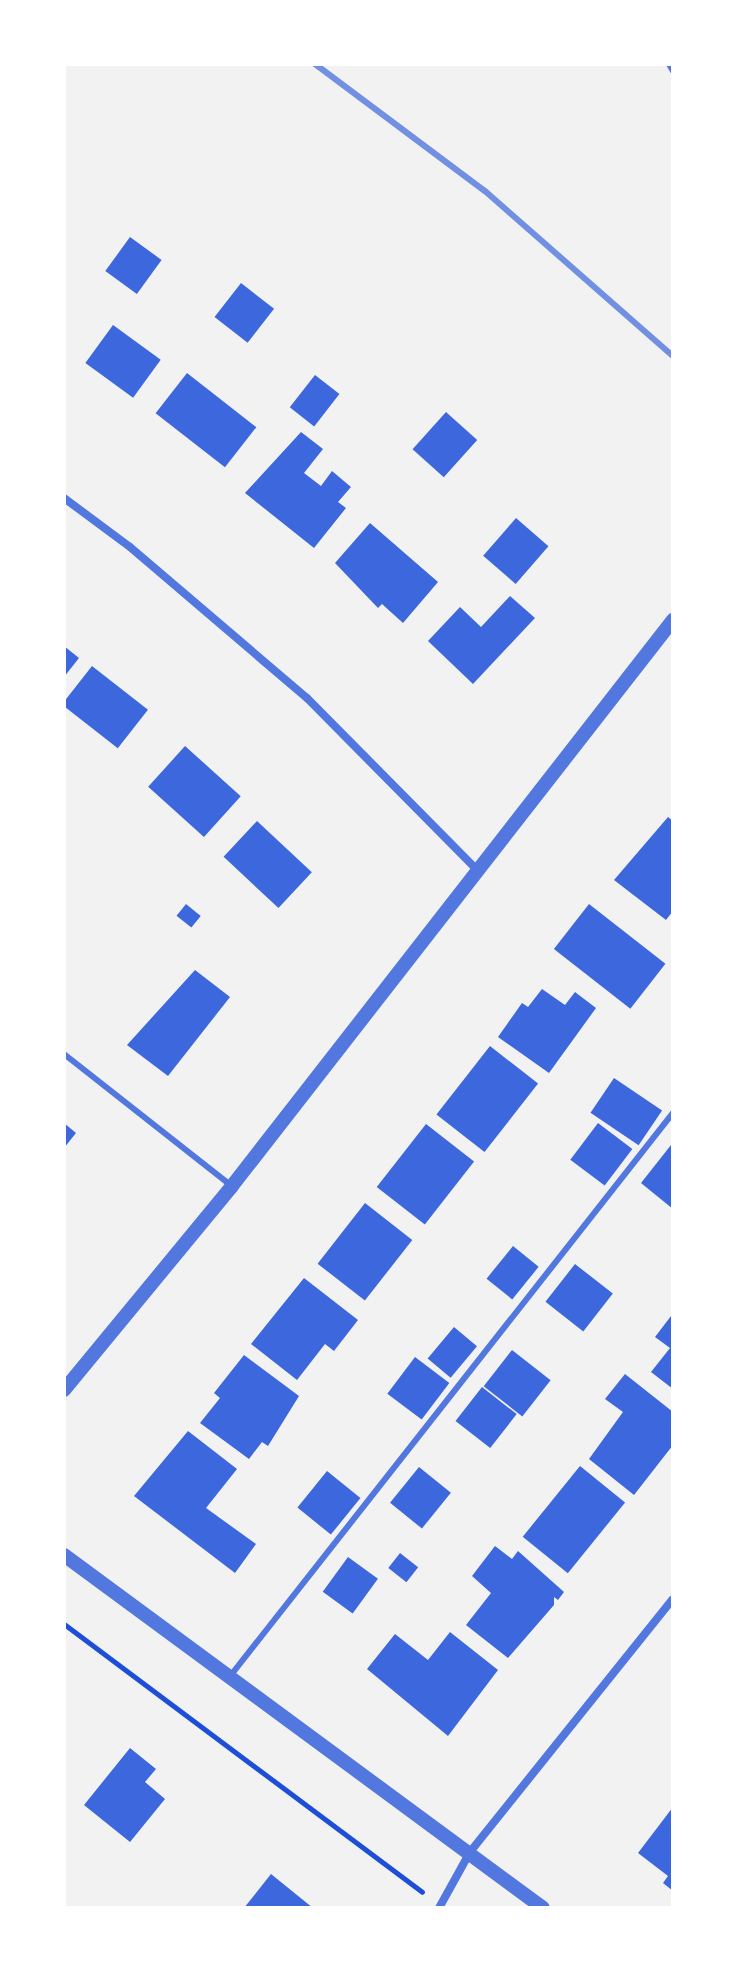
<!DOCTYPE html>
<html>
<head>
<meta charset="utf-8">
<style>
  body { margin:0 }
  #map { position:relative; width:737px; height:1972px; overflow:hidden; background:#f2f2f2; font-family:"Work Sans",sans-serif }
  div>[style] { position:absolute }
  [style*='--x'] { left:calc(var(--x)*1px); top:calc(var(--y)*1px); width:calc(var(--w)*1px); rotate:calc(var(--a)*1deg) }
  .building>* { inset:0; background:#3d67dc; transform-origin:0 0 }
  .path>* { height:5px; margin:-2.5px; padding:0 2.5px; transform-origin:2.5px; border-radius:2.5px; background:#1d4ed8 }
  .service>* { height:6px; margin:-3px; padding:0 3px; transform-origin:3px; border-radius:3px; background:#5277de }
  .minor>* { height:8px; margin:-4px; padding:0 4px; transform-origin:4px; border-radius:4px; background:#5277de }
  .tertiary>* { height:14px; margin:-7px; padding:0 7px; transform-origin:7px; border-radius:7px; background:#5277de }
  .rail>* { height:6px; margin:-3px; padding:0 3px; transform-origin:3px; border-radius:3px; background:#7290e2 }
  span { translate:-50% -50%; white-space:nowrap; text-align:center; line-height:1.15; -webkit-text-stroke:6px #fff; paint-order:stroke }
  .frame { position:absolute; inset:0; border:66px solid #fff; pointer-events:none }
</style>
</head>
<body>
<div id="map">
  <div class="building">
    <div style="left:130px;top:237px;width:39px;height:42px;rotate:36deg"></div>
    <div style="left:241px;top:283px;width:42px;height:43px;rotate:38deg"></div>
    <div style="left:113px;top:325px;width:59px;height:47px;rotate:36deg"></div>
    <div style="left:187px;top:373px;width:88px;height:51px;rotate:38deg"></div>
    <div style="left:315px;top:375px;width:31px;height:41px;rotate:38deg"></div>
    <div style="left:446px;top:412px;width:42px;height:50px;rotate:42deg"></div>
    <div style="clip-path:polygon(301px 432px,323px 449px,304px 473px,321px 486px,332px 471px,351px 487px,338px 502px,346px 508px,314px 548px,245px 493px)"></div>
    <div style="left:516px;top:518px;width:43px;height:50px;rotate:41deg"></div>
    <div style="clip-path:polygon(370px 523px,438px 582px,403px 623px,382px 604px,378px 608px,335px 563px)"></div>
    <div style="clip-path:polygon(510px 596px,535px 618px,473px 684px,428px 641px,460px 607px,481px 627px)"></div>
    <div style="clip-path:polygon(64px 646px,79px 658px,64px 677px)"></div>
    <div style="left:92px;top:666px;width:71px;height:49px;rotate:38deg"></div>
    <div style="left:185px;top:746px;width:75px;height:55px;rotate:42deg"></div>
    <div style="clip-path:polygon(668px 817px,673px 821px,673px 911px,666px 920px,614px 880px)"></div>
    <div style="left:257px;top:821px;width:75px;height:49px;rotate:43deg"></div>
    <div style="left:186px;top:904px;width:19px;height:15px;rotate:39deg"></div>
    <div style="left:589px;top:904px;width:97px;height:57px;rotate:38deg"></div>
    <div style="clip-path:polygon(195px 970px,230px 997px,168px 1076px,127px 1045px)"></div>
    <div style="clip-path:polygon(542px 989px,565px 1005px,575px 992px,596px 1008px,549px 1073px,498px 1037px,522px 1003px,528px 1007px)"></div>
    <div style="left:490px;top:1046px;width:61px;height:87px;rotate:38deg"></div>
    <div style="left:614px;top:1078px;width:58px;height:42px;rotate:34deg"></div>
    <div style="clip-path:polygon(64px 1123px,76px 1133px,64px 1148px)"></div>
    <div style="left:598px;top:1123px;width:43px;height:46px;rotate:37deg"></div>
    <div style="left:426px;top:1124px;width:61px;height:80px;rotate:38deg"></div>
    <div style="clip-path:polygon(671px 1145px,673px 1146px,673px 1209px,641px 1183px)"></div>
    <div style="left:365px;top:1203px;width:60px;height:77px;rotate:38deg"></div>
    <div style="left:513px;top:1246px;width:33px;height:42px;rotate:39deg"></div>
    <div style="left:575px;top:1264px;width:48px;height:48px;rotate:38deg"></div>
    <div style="clip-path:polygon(304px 1278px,358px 1320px,334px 1351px,325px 1344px,297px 1380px,251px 1344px)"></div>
    <div style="clip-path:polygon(671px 1316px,673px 1318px,673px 1389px,651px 1372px,670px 1348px,655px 1337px)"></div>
    <div style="left:454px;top:1327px;width:30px;height:41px;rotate:40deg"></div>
    <div style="left:512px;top:1350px;width:49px;height:46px;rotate:38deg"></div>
    <div style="clip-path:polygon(244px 1355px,299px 1396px,268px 1446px,262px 1442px,249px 1459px,200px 1423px,220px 1398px,214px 1393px)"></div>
    <div style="left:415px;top:1357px;width:43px;height:46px;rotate:37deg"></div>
    <div style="clip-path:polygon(625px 1374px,673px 1412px,673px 1445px,634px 1495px,589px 1459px,623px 1412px,605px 1399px)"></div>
    <div style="left:482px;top:1387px;width:44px;height:43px;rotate:38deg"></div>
    <div style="clip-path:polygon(188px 1431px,237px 1469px,206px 1508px,256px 1544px,235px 1573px,134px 1496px)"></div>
    <div style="left:580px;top:1466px;width:58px;height:91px;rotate:39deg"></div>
    <div style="left:419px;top:1467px;width:41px;height:46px;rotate:39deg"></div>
    <div style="left:327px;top:1471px;width:43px;height:47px;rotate:39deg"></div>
    <div style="clip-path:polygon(495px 1546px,512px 1559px,518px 1551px,564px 1592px,558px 1600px,554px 1597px,554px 1605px,508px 1658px,466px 1625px,491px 1593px,472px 1576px)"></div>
    <div style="left:400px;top:1553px;width:23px;height:19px;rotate:38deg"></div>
    <div style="left:348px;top:1557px;width:37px;height:43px;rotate:36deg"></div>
    <div style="clip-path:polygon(450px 1632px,498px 1670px,448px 1736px,367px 1669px,395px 1634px,428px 1660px)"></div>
    <div style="clip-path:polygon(130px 1748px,156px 1769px,145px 1782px,165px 1799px,130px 1842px,84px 1805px)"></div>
    <div style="clip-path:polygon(673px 1807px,673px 1891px,663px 1883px,668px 1876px,638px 1853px)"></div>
    <div style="clip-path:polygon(271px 1874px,313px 1908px,244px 1908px)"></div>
  </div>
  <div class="path">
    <div style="--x:64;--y:1624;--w:447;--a:36.8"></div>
  </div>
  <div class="service">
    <div style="--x:669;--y:64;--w:8;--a:60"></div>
    <div style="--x:64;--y:1054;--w:214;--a:38.2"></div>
    <div style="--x:231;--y:1675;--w:715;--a:-51.82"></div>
  </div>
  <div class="minor">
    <div style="--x:64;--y:498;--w:82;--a:36.6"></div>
    <div style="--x:130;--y:547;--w:233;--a:40.5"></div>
    <div style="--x:307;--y:698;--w:243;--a:45.3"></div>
    <div style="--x:439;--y:1908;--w:64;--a:-61"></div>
    <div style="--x:470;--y:1852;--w:324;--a:-51.3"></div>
  </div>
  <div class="tertiary">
    <div style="--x:64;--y:1390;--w:264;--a:-50.5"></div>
    <div style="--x:232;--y:1186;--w:718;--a:-52.08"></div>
    <div style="--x:64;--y:1555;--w:595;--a:36.39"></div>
  </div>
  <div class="rail">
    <div style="--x:315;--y:64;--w:212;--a:36.8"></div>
    <div style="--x:485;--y:191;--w:250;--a:41.3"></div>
  </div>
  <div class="frame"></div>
</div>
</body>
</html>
